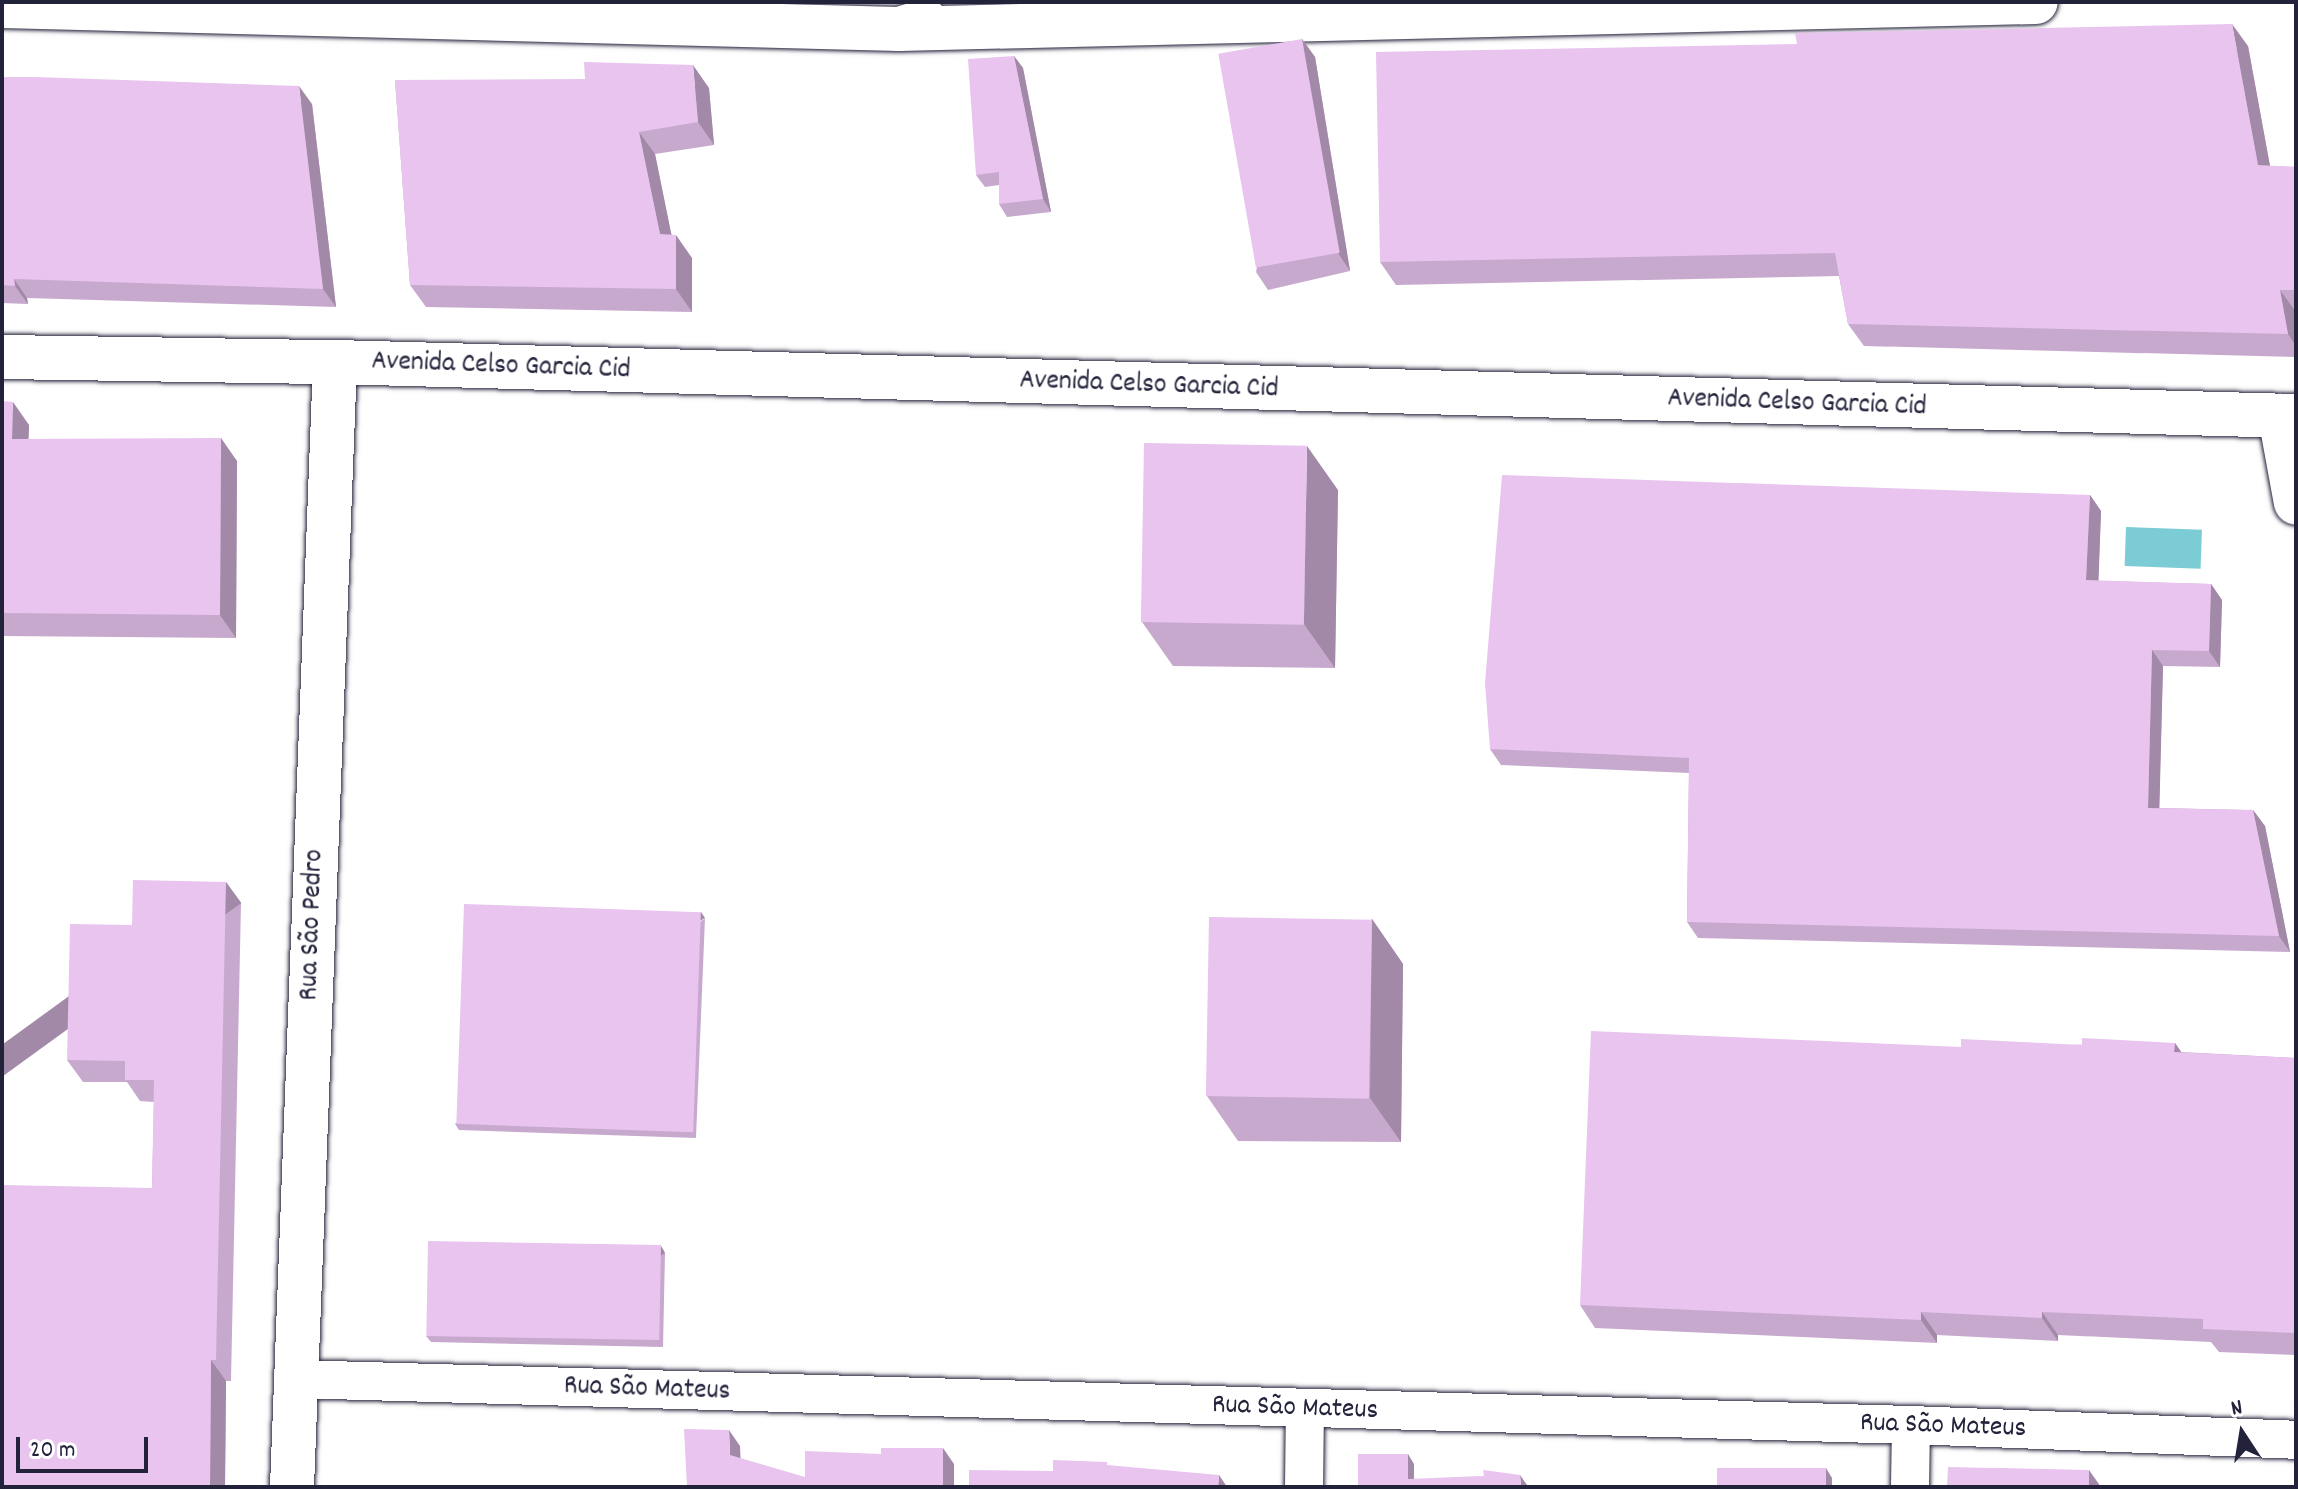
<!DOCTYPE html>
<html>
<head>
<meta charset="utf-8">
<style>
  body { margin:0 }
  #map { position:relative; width:2298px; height:1489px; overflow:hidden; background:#fff; font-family:Dekko,sans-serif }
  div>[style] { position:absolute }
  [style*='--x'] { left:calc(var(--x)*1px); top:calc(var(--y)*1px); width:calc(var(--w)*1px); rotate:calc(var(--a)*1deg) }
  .water>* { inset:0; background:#7cccd5; transform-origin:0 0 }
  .roads { filter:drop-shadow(0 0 2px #22223b) drop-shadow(0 0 2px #22223b) }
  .minor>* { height:38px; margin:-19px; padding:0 19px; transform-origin:19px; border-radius:19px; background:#fff }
  .tertiary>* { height:44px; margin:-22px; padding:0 22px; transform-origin:22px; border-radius:22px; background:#fff }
  .secondary>* { height:44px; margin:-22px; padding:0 22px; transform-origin:22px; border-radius:22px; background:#fff }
  .wall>* { inset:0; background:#c8a9ce }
  .shaded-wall>* { inset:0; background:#a289a7; transform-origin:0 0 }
  .building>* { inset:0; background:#e8c4ef; transform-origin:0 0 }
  span { translate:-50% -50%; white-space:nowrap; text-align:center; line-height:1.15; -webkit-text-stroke:8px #fff; paint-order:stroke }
  .street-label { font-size:28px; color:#22223b }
  .frame { position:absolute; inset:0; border:4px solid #22223b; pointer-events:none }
  .north { position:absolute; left:2202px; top:1393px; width:80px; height:80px; -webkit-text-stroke:6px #fff; paint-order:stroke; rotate:348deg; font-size:22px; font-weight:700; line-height:32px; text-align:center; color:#22223b }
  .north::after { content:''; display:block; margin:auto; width:28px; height:36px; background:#22223b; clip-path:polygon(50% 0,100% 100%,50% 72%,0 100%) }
  .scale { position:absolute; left:16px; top:1437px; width:132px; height:36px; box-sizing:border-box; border:4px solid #22223b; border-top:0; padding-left:10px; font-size:24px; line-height:28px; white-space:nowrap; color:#22223b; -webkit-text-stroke:6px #fff; paint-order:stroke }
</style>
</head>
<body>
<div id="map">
  <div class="water">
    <div style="left:2126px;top:527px;width:76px;height:39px;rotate:2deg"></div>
  </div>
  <div class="roads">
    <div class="minor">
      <div style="--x:294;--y:1379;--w:1618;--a:1.63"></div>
      <div style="--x:1911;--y:1425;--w:385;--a:2.2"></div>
      <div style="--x:1304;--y:1487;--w:78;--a:-89.3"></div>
      <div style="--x:1910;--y:1487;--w:62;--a:-89.1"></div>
    </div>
    <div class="tertiary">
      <div style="--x:2;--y:6;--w:897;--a:1.47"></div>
      <div style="--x:899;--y:29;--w:28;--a:-17"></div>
      <div style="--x:899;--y:29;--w:1137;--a:-1.36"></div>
      <div style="--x:2280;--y:416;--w:88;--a:79.6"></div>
      <div style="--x:292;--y:1487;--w:1126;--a:-87.81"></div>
    </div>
    <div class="secondary">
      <div style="--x:2;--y:357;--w:333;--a:0.9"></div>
      <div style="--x:335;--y:362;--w:1962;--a:1.58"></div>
    </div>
  </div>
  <div class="wall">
    <div style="clip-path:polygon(1302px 39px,1315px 57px,1350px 271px,1268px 290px,1256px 272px)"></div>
    <div style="clip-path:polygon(2248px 46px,2270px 166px,2296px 167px,2296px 357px,1864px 346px,1848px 324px,1839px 276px,1396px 285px,1380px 262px)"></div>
    <div style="clip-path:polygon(1014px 56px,1023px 68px,1051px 212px,1007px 217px,999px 204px,999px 185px,985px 187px,976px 175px)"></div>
    <div style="clip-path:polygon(2px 77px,312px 104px,336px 307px,27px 298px,28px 304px,2px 303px)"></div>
    <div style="clip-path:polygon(395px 80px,709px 88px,714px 145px,655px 154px,671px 234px,692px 258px,692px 312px,426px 307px,410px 285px)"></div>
    <div style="clip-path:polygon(2px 401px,29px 425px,28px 439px,237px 461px,236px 638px,2px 636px)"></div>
    <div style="clip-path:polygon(1338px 490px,1335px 668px,1173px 666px,1142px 622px)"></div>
    <div style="clip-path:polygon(2090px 495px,2101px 511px,2098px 581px,2211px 584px,2222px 600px,2220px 667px,2163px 666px,2159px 808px,2253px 810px,2265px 826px,2290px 952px,1698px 938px,1687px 922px,1689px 773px,1501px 765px,1490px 749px)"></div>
    <div style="clip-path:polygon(226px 882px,241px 903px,231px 1381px,226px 1381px,225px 1487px,2px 1487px,152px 1188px,154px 1102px,140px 1101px,127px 1082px,83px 1082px,67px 1060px,132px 925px)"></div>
    <div style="clip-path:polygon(705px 918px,696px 1138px,459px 1130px,455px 1124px)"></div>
    <div style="clip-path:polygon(1372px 919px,1403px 964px,1401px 1142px,1238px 1141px,1207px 1096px)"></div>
    <div style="clip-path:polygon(2175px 1043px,2181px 1052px,2296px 1058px,2296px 1355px,2219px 1352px,2211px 1342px,2058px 1335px,2058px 1341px,1937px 1335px,1937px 1343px,1595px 1328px,1580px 1305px,1961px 1047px)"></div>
    <div style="clip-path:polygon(661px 1246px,665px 1253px,663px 1347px,431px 1342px,426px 1336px)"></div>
  </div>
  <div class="shaded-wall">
    <div style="clip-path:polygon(2232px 24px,2248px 46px,2274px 188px,2258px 165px)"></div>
    <div style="clip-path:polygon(1302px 39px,1315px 57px,1350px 271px,1338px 253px)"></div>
    <div style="clip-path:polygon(1014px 56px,1023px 68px,1051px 212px,1043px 199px)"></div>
    <div style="clip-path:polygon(693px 65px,709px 88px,714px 145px,698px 122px)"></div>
    <div style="clip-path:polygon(299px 86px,312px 104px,336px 307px,323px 289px)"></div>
    <div style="clip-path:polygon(639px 132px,655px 154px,676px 257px,660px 234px)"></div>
    <div style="clip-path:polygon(676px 235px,692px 258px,692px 312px,676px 289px)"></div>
    <div style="clip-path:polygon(14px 279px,27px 298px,28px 304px,15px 286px)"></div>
    <div style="clip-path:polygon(2280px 290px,2296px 312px,2296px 346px,2288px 334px)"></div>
    <div style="clip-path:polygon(13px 402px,29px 425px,28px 462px,12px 439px)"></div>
    <div style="clip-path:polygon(221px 438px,237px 461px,236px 638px,220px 615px)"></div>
    <div style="clip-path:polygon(1307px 446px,1338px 490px,1335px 668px,1304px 624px)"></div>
    <div style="clip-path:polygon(2090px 495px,2101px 511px,2098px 596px,2086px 580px)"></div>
    <div style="clip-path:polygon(2211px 584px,2222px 600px,2220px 667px,2209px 651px)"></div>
    <div style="clip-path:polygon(2152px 650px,2163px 666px,2159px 824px,2148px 808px)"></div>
    <div style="clip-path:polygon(2253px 810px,2265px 826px,2290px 952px,2279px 936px)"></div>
    <div style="left:226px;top:882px;width:26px;height:478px;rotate:54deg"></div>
    <div style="left:701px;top:912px;width:7px;height:220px;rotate:56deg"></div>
    <div style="clip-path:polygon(1372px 919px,1403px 964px,1401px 1142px,1370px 1098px)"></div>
    <div style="clip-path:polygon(2175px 1043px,2191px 1066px,2174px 1052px)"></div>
    <div style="left:661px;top:1246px;width:8px;height:94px;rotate:60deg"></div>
    <div style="clip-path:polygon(1921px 1312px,1937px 1335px,1937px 1343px,1921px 1320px)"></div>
    <div style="clip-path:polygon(2042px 1312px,2058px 1335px,2058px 1341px,2042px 1318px)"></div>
    <div style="clip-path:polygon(211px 1360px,226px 1381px,225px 1487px,210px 1487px)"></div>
    <div style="clip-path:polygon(729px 1430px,740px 1446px,741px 1470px,730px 1455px)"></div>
    <div style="clip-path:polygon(943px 1448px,954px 1464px,954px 1487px,943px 1487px)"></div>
    <div style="clip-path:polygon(1408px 1454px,1414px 1464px,1414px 1487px,1408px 1479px)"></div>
    <div style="clip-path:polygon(1826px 1468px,1832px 1478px,1832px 1487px,1826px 1487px)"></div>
    <div style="clip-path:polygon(2089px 1470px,2101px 1487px,2089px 1487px)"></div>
    <div style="clip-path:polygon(1219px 1475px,1227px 1487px,1218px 1487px)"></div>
    <div style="clip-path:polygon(1520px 1475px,1527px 1485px,1527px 1487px,1521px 1487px)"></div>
  </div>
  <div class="building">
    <div style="clip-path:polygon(2232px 24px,2258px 165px,2296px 167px,2296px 290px,2280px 290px,2288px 334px,1848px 324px,1835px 253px,1380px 262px,1376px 52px,1797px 44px,1795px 33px)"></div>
    <div style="left:1302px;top:39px;width:217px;height:85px;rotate:80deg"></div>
    <div style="clip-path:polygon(1014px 56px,1043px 199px,999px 204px,999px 172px,976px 175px,968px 59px)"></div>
    <div style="clip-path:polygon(584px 62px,693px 65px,698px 122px,639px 132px,660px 234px,676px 235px,676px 289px,410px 285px,395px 80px,585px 79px)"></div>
    <div style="clip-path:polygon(2px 77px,35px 77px,299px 86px,323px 289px,14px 279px,15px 286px,2px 285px)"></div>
    <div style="clip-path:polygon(2px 401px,13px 402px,12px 439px,221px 438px,220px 615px,2px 613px)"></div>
    <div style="left:1144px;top:443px;width:163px;height:179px;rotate:1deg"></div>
    <div style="clip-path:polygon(1502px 475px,2090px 495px,2086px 580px,2211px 584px,2209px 651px,2152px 650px,2148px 808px,2253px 810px,2279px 936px,1687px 922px,1689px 758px,1490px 749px,1485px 683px)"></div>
    <div style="clip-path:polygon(133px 880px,226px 882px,216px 1360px,211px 1360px,210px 1487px,2px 1487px,2px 1185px,152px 1188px,154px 1080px,125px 1080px,125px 1061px,67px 1060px,70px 924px,132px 925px)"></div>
    <div style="left:464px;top:904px;width:237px;height:220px;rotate:2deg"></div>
    <div style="left:1209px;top:917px;width:163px;height:179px;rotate:1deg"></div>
    <div style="clip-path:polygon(1591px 1031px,1961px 1047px,1961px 1039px,2082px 1045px,2082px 1038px,2175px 1043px,2174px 1052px,2296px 1058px,2295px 1333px,2203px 1329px,2203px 1319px,2092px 1314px,2042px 1312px,2042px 1318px,1921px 1312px,1921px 1320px,1580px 1305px)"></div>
    <div style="left:428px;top:1241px;width:233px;height:95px;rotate:1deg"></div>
    <div style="clip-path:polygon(684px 1429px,729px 1430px,730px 1455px,805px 1477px,805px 1451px,881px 1454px,881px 1448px,943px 1448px,943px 1487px,687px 1487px)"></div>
    <div style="clip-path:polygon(1358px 1454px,1408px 1454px,1408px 1479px,1484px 1476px,1483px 1470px,1520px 1475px,1521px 1487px,1358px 1487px)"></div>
    <div style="clip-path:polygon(1053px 1460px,1107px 1462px,1107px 1465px,1219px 1475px,1218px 1487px,969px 1487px,969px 1470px,1053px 1471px)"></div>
    <div style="clip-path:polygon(1948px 1467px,2089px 1470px,2089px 1487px,1947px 1487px)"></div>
    <div style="left:1826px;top:1468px;width:19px;height:109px;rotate:90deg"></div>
  </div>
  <div class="street-label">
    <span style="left:501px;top:367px;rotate:2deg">Avenida Celso Garcia Cid</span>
    <span style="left:1149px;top:386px;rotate:2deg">Avenida Celso Garcia Cid</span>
    <span style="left:1797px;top:404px;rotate:2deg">Avenida Celso Garcia Cid</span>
    <span style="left:313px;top:925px;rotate:-88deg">Rua São Pedro</span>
    <span style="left:647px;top:1390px;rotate:2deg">Rua São Mateus</span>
    <span style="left:1295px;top:1409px;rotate:2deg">Rua São Mateus</span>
    <span style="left:1943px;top:1427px;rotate:2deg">Rua São Mateus</span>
  </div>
  <div class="frame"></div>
  <div class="north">N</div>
  <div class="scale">20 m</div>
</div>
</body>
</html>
